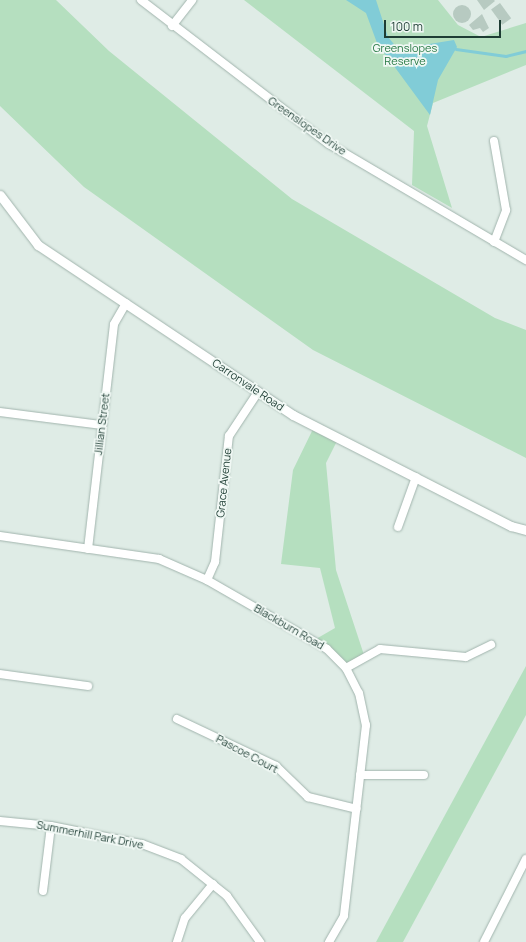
<!DOCTYPE html>
<html>
<head>
<meta charset="utf-8">
<style>
  body { margin:0 }
  #map { position:relative; width:526px; height:942px; overflow:hidden; background:#dfece6; font-family:Manrope,sans-serif }
  div>[style] { position:absolute }
  [style*='--x'] { left:calc(var(--x)*1px); top:calc(var(--y)*1px); width:calc(var(--w)*1px); rotate:calc(var(--a)*1deg) }
  .green>* { inset:0; background:#b5dfbf }
  .water>* { inset:0; background:#81ccd7 }
  .stream>* { height:2.5px; margin:-1.25px; padding:0 1.25px; transform-origin:1.25px; border-radius:1.25px; background:#81ccd7 }
  .building>* { inset:0; background:#b7cac1; transform-origin:0 0 }
  .round { border-radius:50% }
  .roads { filter:drop-shadow(0 0 1px #a1b4ad) drop-shadow(0 0 1px #a1b4ad) }
  .minor>* { height:8px; margin:-4px; padding:0 4px; transform-origin:4px; border-radius:4px; background:#fff }
  .tertiary>* { height:9px; margin:-4.5px; padding:0 4.5px; transform-origin:4.5px; border-radius:4.5px; background:#fff }
  span { translate:-50% -50%; white-space:nowrap; text-align:center; line-height:1.15; -webkit-text-stroke:3.5px #f0f8f4; paint-order:stroke }
  .park-label { font-size:11px; color:#257843 }
  .street-label { font-size:11px; color:#1e3d34 }
  .scale { position:absolute; left:384px; top:20px; width:117px; height:18px; box-sizing:border-box; border:2px solid #1e3d34; border-top:0; padding-left:5px; font-size:12px; line-height:14px; white-space:nowrap; color:#1e3d34; -webkit-text-stroke:3px #f0f8f4; paint-order:stroke }
</style>
</head>
<body>
<div id="map">
  <div class="green">
    <div style="clip-path:polygon(0 0,56px 0,109px 51px,292px 199px,495px 318px,526px 330px,526px 458px,313px 350px,84px 187px,0 106px)"></div>
    <div style="clip-path:polygon(244px 0,438px 0,458px 25px,481px 37px,526px 23px,526px 65px,433px 103px,427px 126px,452px 208px,412px 185px,414px 131px)"></div>
    <div style="clip-path:polygon(313px 429px,337px 441px,326px 463px,336px 570px,364px 655px,346px 666px,316px 639px,335px 628px,320px 568px,281px 564px,293px 470px)"></div>
    <div style="clip-path:polygon(526px 666px,526px 715px,403px 942px,376px 942px)"></div>
  </div>
  <div class="water">
    <div style="clip-path:polygon(346px 0,376px 0,388px 37px,398px 49px,454px 40px,457px 47px,438px 80px,430px 115px,377px 43px,366px 13px)"></div>
  </div>
  <div class="stream">
    <div style="--x:456;--y:49;--w:50;--a:8"></div>
    <div style="--x:506;--y:56;--w:21;--a:-14"></div>
  </div>
  <div class="building">
    <div style="clip-path:polygon(477px 0,494px 0,495px 1px,484px 10px)"></div>
    <div style="left:500px;top:3px;width:19px;height:11px;rotate:54deg"></div>
    <div class="round" style="left:453px;top:5px;width:18px;height:18px"></div>
    <div style="clip-path:polygon(482px 14px,489px 28px,483px 32px,480px 28px,473px 30px,469px 25px)"></div>
  </div>
  <div class="roads">
    <div class="minor">
      <div style="--x:141;--y:0;--w:237;--a:37.5"></div>
      <div style="--x:329;--y:144;--w:229;--a:30.5"></div>
      <div style="--x:172;--y:26;--w:33;--a:-52"></div>
      <div style="--x:494;--y:242;--w:34;--a:-69"></div>
      <div style="--x:506;--y:210;--w:70;--a:-99.9"></div>
      <div style="--x:0;--y:412;--w:103;--a:7.3"></div>
      <div style="--x:398;--y:527;--w:53;--a:-70.2"></div>
      <div style="--x:0;--y:536;--w:161;--a:8.2"></div>
      <div style="--x:159;--y:559;--w:52;--a:23.6"></div>
      <div style="--x:207;--y:580;--w:138;--a:29.9"></div>
      <div style="--x:327;--y:649;--w:27;--a:45"></div>
      <div style="--x:346;--y:668;--w:28;--a:63"></div>
      <div style="--x:359;--y:693;--w:33;--a:78"></div>
      <div style="--x:366;--y:725;--w:192;--a:96.6"></div>
      <div style="--x:344;--y:916;--w:30;--a:120"></div>
      <div style="--x:88;--y:549;--w:226;--a:-83.4"></div>
      <div style="--x:114;--y:324;--w:24;--a:-60"></div>
      <div style="--x:207;--y:580;--w:20;--a:-66"></div>
      <div style="--x:215;--y:562;--w:127;--a:-83.7"></div>
      <div style="--x:229;--y:436;--w:53;--a:-56.6"></div>
      <div style="--x:346;--y:668;--w:39;--a:-29"></div>
      <div style="--x:380;--y:649;--w:86;--a:5.3"></div>
      <div style="--x:466;--y:657;--w:28;--a:-26"></div>
      <div style="--x:0;--y:674;--w:89;--a:7.8"></div>
      <div style="--x:177;--y:719;--w:110;--a:25.4"></div>
      <div style="--x:276;--y:766;--w:45;--a:44.1"></div>
      <div style="--x:308;--y:797;--w:50;--a:13.8"></div>
      <div style="--x:360;--y:775;--w:64;--a:0"></div>
      <div style="--x:0;--y:821;--w:51;--a:5.6"></div>
      <div style="--x:51;--y:826;--w:93;--a:11.2"></div>
      <div style="--x:142;--y:844;--w:42;--a:21"></div>
      <div style="--x:181;--y:859;--w:59;--a:38.8"></div>
      <div style="--x:227;--y:896;--w:57;--a:54.3"></div>
      <div style="--x:43;--y:891;--w:65;--a:-83"></div>
      <div style="--x:177;--y:942;--w:25;--a:-72"></div>
      <div style="--x:185;--y:918;--w:44;--a:-50.5"></div>
      <div style="--x:484;--y:942;--w:93;--a:-63.2"></div>
    </div>
    <div class="tertiary">
      <div style="--x:0;--y:195;--w:63;--a:52.8"></div>
      <div style="--x:38;--y:245;--w:306;--a:33.7"></div>
      <div style="--x:293;--y:415;--w:245;--a:27"></div>
      <div style="--x:511;--y:526;--w:16;--a:15"></div>
    </div>
  </div>
  <div class="park-label">
    <span style="left:405px;top:55px">Greenslopes<br>Reserve</span>
  </div>
  <div class="street-label">
    <span style="left:307px;top:126px;rotate:35deg">Greenslopes Drive</span>
    <span style="left:248px;top:385px;rotate:34deg">Carronvale Road</span>
    <span style="left:102px;top:424px;rotate:-83deg">Jillian Street</span>
    <span style="left:224px;top:483px;rotate:-84deg">Grace Avenue</span>
    <span style="left:289px;top:627px;rotate:30deg">Blackburn Road</span>
    <span style="left:247px;top:754px;rotate:28deg">Pascoe Court</span>
    <span style="left:90px;top:835px;rotate:11deg">Summerhill Park Drive</span>
  </div>
  <div class="scale">100 m</div>
</div>
</body>
</html>
